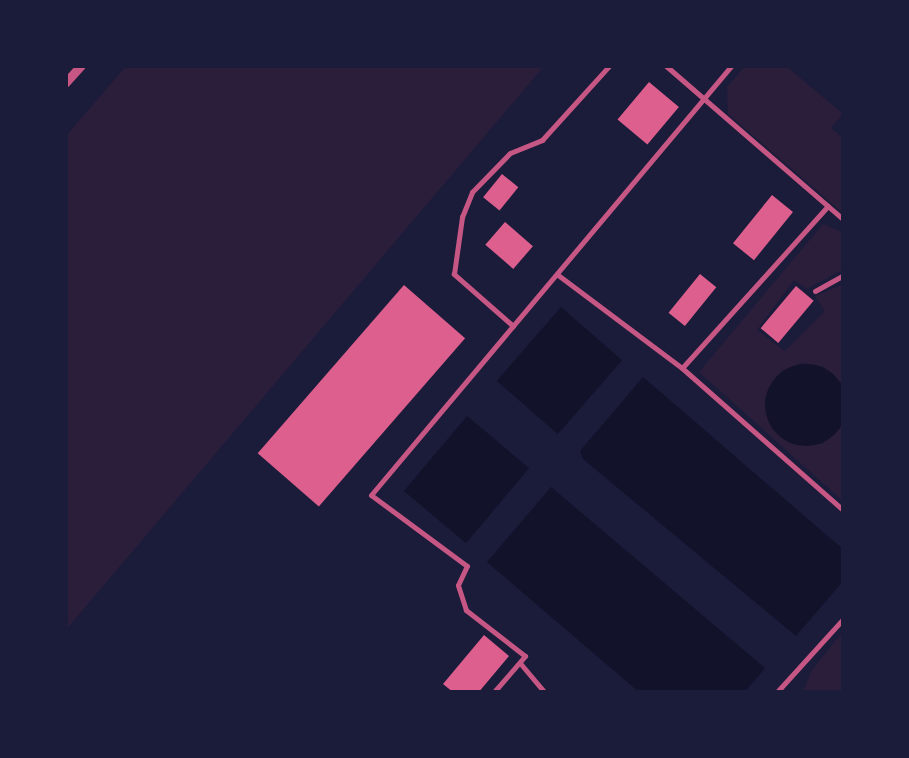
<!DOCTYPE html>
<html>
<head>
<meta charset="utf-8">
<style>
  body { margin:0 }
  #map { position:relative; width:909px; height:758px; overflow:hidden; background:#1b1b3a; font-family:"Titillium Web",sans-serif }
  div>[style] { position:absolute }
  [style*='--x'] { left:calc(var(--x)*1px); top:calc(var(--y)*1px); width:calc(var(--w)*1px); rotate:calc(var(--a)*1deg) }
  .green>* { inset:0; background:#2a1e3b }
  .water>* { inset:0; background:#12122b; transform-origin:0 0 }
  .round { border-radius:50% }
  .building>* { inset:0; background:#dd5f8e; transform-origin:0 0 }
  .service>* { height:5px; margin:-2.5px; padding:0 2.5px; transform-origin:2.5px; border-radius:2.5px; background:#c65784 }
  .minor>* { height:9px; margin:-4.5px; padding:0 4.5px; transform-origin:4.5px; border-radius:4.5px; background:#c65784 }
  span { translate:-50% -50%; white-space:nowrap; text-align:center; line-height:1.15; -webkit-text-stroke:9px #1b1b3a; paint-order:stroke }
  .frame { position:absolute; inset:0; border:68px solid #1b1b3a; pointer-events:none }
</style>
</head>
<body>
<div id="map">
  <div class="green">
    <div style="clip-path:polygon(127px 65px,545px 65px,65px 631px,65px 137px)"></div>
    <div style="clip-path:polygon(746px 65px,785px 65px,843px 114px,831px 128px,844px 139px,844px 214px,728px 114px,727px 87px)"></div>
    <div style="clip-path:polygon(823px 224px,844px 233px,844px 269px,807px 289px,794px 280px,757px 330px,785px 351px,825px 311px,815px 296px,844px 284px,844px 387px,824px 367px,802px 363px,782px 371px,765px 398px,773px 429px,790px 443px,822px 444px,844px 423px,844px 502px,699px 372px)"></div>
    <div style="clip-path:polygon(844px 630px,844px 693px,802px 693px,812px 670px)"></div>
  </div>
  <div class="water">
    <div style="left:561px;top:307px;width:81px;height:98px;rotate:41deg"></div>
    <div class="round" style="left:765px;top:364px;width:82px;height:82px"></div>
    <div style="clip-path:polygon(643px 377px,844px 550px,844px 580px,796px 636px,583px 459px,580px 451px)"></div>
    <div style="left:467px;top:416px;width:81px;height:98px;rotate:40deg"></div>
    <div style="clip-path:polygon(551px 487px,765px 668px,744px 693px,640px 693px,487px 562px)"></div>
  </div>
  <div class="building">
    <div style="left:649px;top:82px;width:39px;height:49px;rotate:40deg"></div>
    <div style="left:502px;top:174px;width:21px;height:30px;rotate:39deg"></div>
    <div style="left:772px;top:195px;width:27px;height:62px;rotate:39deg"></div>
    <div style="left:505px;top:222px;width:37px;height:30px;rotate:41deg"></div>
    <div style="left:700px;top:274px;width:21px;height:50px;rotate:39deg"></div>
    <div style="left:404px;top:285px;width:81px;height:223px;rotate:41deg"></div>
    <div style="left:796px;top:286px;width:23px;height:55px;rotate:40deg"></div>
    <div style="clip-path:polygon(484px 635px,509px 656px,478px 693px,454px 693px,443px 684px)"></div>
  </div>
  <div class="service">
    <div style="--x:665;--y:65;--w:237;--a:40.9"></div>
    <div style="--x:558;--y:275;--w:155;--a:36.9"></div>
    <div style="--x:682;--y:368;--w:218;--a:-48"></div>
    <div style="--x:815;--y:291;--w:33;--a:-29"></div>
    <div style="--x:513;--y:326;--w:79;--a:-138.6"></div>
    <div style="--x:454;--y:274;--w:58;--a:-82"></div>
    <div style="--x:462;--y:217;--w:27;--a:-68"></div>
    <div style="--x:472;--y:192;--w:54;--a:-45.7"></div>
    <div style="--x:510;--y:153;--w:35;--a:-22"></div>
    <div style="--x:542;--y:140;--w:101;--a:-47.8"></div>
    <div style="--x:682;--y:368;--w:216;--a:41.4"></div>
    <div style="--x:520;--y:663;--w:39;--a:50"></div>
    <div style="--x:493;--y:693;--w:49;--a:-49.1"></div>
    <div style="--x:525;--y:656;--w:75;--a:-142.1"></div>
    <div style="--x:466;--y:610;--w:26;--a:-108"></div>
    <div style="--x:458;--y:585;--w:21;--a:-65"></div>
    <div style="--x:467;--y:566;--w:119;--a:-143.5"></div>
    <div style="--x:371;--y:495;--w:561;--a:-49.99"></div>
    <div style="--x:776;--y:693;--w:101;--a:-47.8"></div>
  </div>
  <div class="minor">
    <div style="--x:65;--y:83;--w:24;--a:-48"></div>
  </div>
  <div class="frame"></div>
</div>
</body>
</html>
